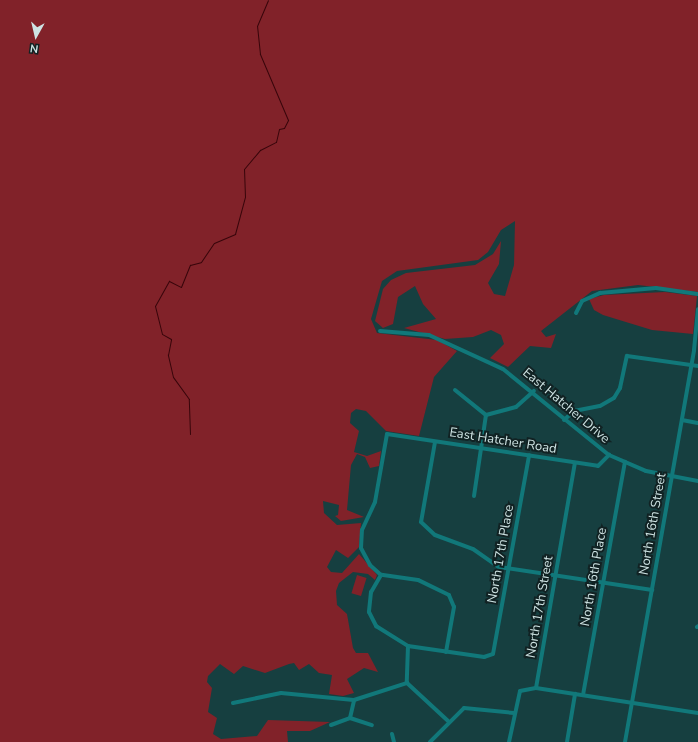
<!DOCTYPE html>
<html>
<head>
<meta charset="utf-8">
<style>
  body { margin:0 }
  #map { position:relative; width:698px; height:742px; overflow:hidden; background:#163f40; font-family:"Nunito Sans",sans-serif }
  div>[style] { position:absolute }
  [style*='--x'] { left:calc(var(--x)*1px); top:calc(var(--y)*1px); width:calc(var(--w)*1px); rotate:calc(var(--a)*1deg) }
  .green>* { inset:0; background:#812229; transform-origin:0 0 }
  .stream>* { height:1px; margin:-0.5px; padding:0 0.5px; transform-origin:0.5px; border-radius:0.5px; background:#37050a }
  .minor>* { height:4px; margin:-2px; padding:0 2px; transform-origin:2px; border-radius:2px; background:#11787a }
  span { translate:-50% -50%; white-space:nowrap; text-align:center; line-height:1.15; -webkit-text-stroke:4px #112223; paint-order:stroke }
  .street-label { font-size:13px; color:#cee3e3 }
  .north { position:absolute; left:16px; top:16px; width:40px; height:40px; -webkit-text-stroke:3px #112223; paint-order:stroke; rotate:188deg; font-size:11px; font-weight:700; line-height:16px; text-align:center; color:#cee3e3 }
  .north::after { content:''; display:block; margin:auto; width:14px; height:18px; background:#cee3e3; clip-path:polygon(50% 0,100% 100%,50% 72%,0 100%) }
</style>
</head>
<body>
<div id="map">
  <div class="green">
    <div style="clip-path:polygon(0 0,698px 0,698px 292px,638px 285px,592px 291px,541px 331px,546px 337px,556px 334px,551px 348px,530px 346px,508px 367px,490px 358px,504px 344px,501px 335px,491px 330px,473px 337px,445px 339px,404px 328px,436px 319px,423px 304px,415px 286px,398px 297px,393px 324px,383px 328px,375px 321px,383px 289px,391px 280px,406px 273px,475px 265px,493px 254px,501px 241px,499px 264px,488px 283px,494px 294px,505px 296px,514px 265px,515px 221px,501px 230px,488px 252px,478px 260px,397px 271px,382px 281px,371px 319px,377px 333px,437px 340px,457px 351px,434px 377px,419px 436px,386px 431px,366px 411px,356px 409px,351px 413px,350px 423px,359px 431px,354px 452px,367px 456px,381px 451px,379px 466px,370px 468px,365px 457px,357px 454px,351px 465px,347px 510px,364px 517px,341px 521px,335px 516px,338px 515px,339px 505px,323px 501px,324px 513px,337px 525px,361px 523px,359px 547px,348px 558px,336px 550px,327px 567px,331px 572px,342px 573px,359px 554px,377px 575px,375px 580px,368px 574px,353px 572px,339px 583px,336px 591px,337px 605px,347px 614px,353px 648px,356px 653px,368px 653px,378px 672px,364px 668px,347px 679px,354px 693px,343px 696px,329px 694px,332px 675px,319px 673px,309px 664px,299px 670px,294px 663px,289px 664px,265px 673px,243px 666px,234px 674px,220px 664px,208px 676px,207px 682px,212px 688px,208px 712px,217px 718px,213px 734px,221px 739px,257px 736px,268px 720px,330px 722px,310px 731px,287px 731px,288px 742px,0 742px)"></div>
    <div style="clip-path:polygon(665px 292px,697px 296px,693px 334px,652px 330px,603px 315px,594px 310px,589px 299px,604px 295px)"></div>
    <div style="left:357px;top:575px;width:10px;height:19px;rotate:17deg"></div>
  </div>
  <div class="stream">
    <div style="--x:190;--y:434;--w:35;--a:-92"></div>
    <div style="--x:189;--y:399;--w:27;--a:-126"></div>
    <div style="--x:173;--y:377;--w:23;--a:-103"></div>
    <div style="--x:168;--y:355;--w:16;--a:-79"></div>
    <div style="--x:171;--y:339;--w:10;--a:-151"></div>
    <div style="--x:162;--y:334;--w:29;--a:-104"></div>
    <div style="--x:155;--y:306;--w:29;--a:-61"></div>
    <div style="--x:169;--y:281;--w:13;--a:27"></div>
    <div style="--x:181;--y:287;--w:24;--a:-68"></div>
    <div style="--x:190;--y:265;--w:11;--a:-15"></div>
    <div style="--x:201;--y:262;--w:23;--a:-56"></div>
    <div style="--x:214;--y:243;--w:23;--a:-23"></div>
    <div style="--x:235;--y:234;--w:38;--a:-75"></div>
    <div style="--x:245;--y:197;--w:28;--a:-92"></div>
    <div style="--x:244;--y:169;--w:25;--a:-50"></div>
    <div style="--x:260;--y:150;--w:18;--a:-27"></div>
    <div style="--x:276;--y:142;--w:13;--a:-77"></div>
    <div style="--x:279;--y:129;--w:5;--a:-11"></div>
    <div style="--x:284;--y:128;--w:9;--a:-63"></div>
    <div style="--x:288;--y:120;--w:72;--a:-113"></div>
    <div style="--x:260;--y:54;--w:28;--a:-96"></div>
    <div style="--x:257;--y:26;--w:28;--a:-67"></div>
  </div>
  <div class="minor">
    <div style="--x:576;--y:313;--w:13;--a:-63"></div>
    <div style="--x:582;--y:301;--w:20;--a:-24"></div>
    <div style="--x:600;--y:293;--w:56;--a:-5.1"></div>
    <div style="--x:656;--y:288;--w:42;--a:8.1"></div>
    <div style="--x:380;--y:331;--w:49;--a:4.7"></div>
    <div style="--x:429;--y:335;--w:81;--a:24.7"></div>
    <div style="--x:503;--y:369;--w:136;--a:39.1"></div>
    <div style="--x:609;--y:455;--w:40;--a:23.4"></div>
    <div style="--x:646;--y:471;--w:53;--a:10.9"></div>
    <div style="--x:455;--y:390;--w:40;--a:39"></div>
    <div style="--x:486;--y:415;--w:31;--a:-15"></div>
    <div style="--x:516;--y:407;--w:24;--a:-42"></div>
    <div style="--x:564;--y:420;--w:13;--a:-42"></div>
    <div style="--x:574;--y:411;--w:26;--a:-11"></div>
    <div style="--x:600;--y:406;--w:16;--a:-30"></div>
    <div style="--x:614;--y:398;--w:12;--a:-59"></div>
    <div style="--x:620;--y:388;--w:33;--a:-78"></div>
    <div style="--x:627;--y:356;--w:72;--a:8"></div>
    <div style="--x:682;--y:420;--w:16;--a:11"></div>
    <div style="--x:435;--y:442;--w:81;--a:99.9"></div>
    <div style="--x:421;--y:522;--w:19;--a:43"></div>
    <div style="--x:435;--y:535;--w:40;--a:20.2"></div>
    <div style="--x:473;--y:549;--w:32;--a:35"></div>
    <div style="--x:499;--y:567;--w:155;--a:8.5"></div>
    <div style="--x:474;--y:496;--w:82;--a:-81.6"></div>
    <div style="--x:381;--y:575;--w:20;--a:120"></div>
    <div style="--x:371;--y:592;--w:20;--a:96"></div>
    <div style="--x:369;--y:612;--w:16;--a:63"></div>
    <div style="--x:376;--y:626;--w:38;--a:32"></div>
    <div style="--x:697;--y:627;--w:1;--a:-45"></div>
    <div style="--x:408;--y:646;--w:77;--a:8.2"></div>
    <div style="--x:484;--y:657;--w:9;--a:-18"></div>
    <div style="--x:493;--y:654;--w:202;--a:-79.7"></div>
    <div style="--x:408;--y:646;--w:37;--a:92"></div>
    <div style="--x:407;--y:683;--w:56;--a:42.8"></div>
    <div style="--x:446;--y:652;--w:46;--a:-79.9"></div>
    <div style="--x:454;--y:607;--w:13;--a:-113"></div>
    <div style="--x:449;--y:595;--w:34;--a:-154"></div>
    <div style="--x:418;--y:580;--w:37;--a:-172"></div>
    <div style="--x:381;--y:575;--w:15;--a:-138"></div>
    <div style="--x:370;--y:565;--w:19;--a:-118"></div>
    <div style="--x:361;--y:548;--w:18;--a:-87"></div>
    <div style="--x:362;--y:530;--w:31;--a:-65"></div>
    <div style="--x:375;--y:502;--w:69;--a:-80"></div>
    <div style="--x:387;--y:434;--w:213;--a:8.6"></div>
    <div style="--x:598;--y:466;--w:16;--a:-45"></div>
    <div style="--x:536;--y:688;--w:164;--a:8.8"></div>
    <div style="--x:583;--y:695;--w:237;--a:-79.8"></div>
    <div style="--x:233;--y:703;--w:49;--a:-11.8"></div>
    <div style="--x:281;--y:693;--w:73;--a:5.5"></div>
    <div style="--x:354;--y:700;--w:56;--a:-17.8"></div>
    <div style="--x:350;--y:718;--w:18;--a:-77"></div>
    <div style="--x:331;--y:725;--w:20;--a:-20"></div>
    <div style="--x:350;--y:718;--w:23;--a:18"></div>
    <div style="--x:392;--y:734;--w:8;--a:76"></div>
    <div style="--x:430;--y:742;--w:48;--a:-45"></div>
    <div style="--x:464;--y:708;--w:50;--a:5.7"></div>
    <div style="--x:509;--y:742;--w:52;--a:-77.8"></div>
    <div style="--x:520;--y:691;--w:16;--a:-11"></div>
    <div style="--x:536;--y:688;--w:228;--a:-80.2"></div>
    <div style="--x:567;--y:742;--w:49;--a:-80.5"></div>
    <div style="--x:625;--y:742;--w:398;--a:-80"></div>
    <div style="--x:694;--y:350;--w:41;--a:-84.4"></div>
  </div>
  <div class="street-label">
    <span style="left:566px;top:406px;rotate:40deg">East Hatcher Drive</span>
    <span style="left:503px;top:441px;rotate:9deg">East Hatcher Road</span>
    <span style="left:653px;top:524px;rotate:-80deg">North 16th Street</span>
    <span style="left:501px;top:554px;rotate:-80deg">North 17th Place</span>
    <span style="left:594px;top:577px;rotate:-80deg">North 16th Place</span>
    <span style="left:540px;top:607px;rotate:-80deg">North 17th Street</span>
  </div>
  <div class="north">N</div>
</div>
</body>
</html>
